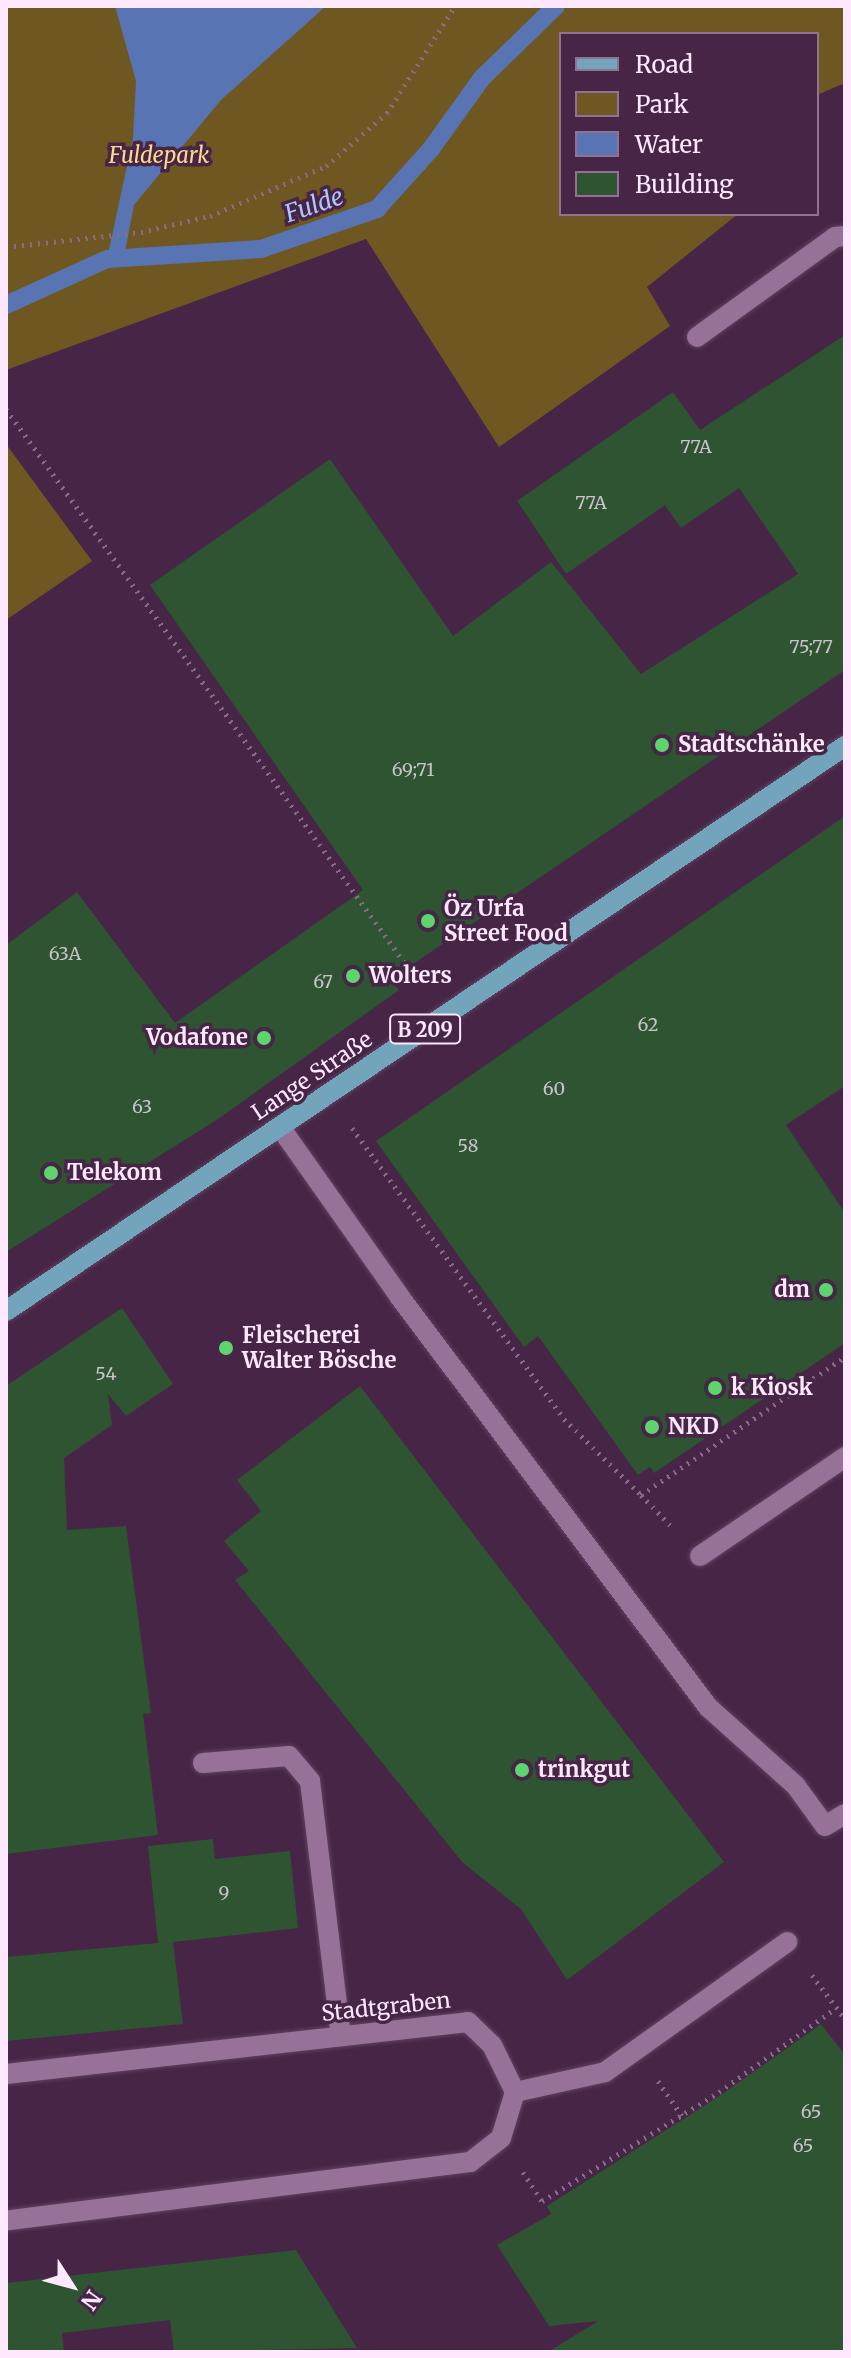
<!DOCTYPE html>
<html>
<head>
<meta charset="utf-8">
<style>
  body { margin:0 }
  #map { position:relative; width:851px; height:2358px; overflow:hidden; background:#462547; font-family:Merriweather,serif }
  div>[style] { position:absolute }
  [style*='--x'] { left:calc(var(--x)*1px); top:calc(var(--y)*1px); width:calc(var(--w)*1px); rotate:calc(var(--a)*1deg) }
  .green>* { inset:0; background:#6e5720 }
  .water>* { inset:0; background:#5974b3 }
  .stream>* { height:18px; margin:-9px; padding:0 9px; transform-origin:9px; border-radius:9px; background:#5974b3 }
  .building>* { inset:0; background:#2e5432 }
  .path>* { height:5px; margin-top:-2.5px; transform-origin:0; background:repeating-linear-gradient(90deg,#886b89 0 2px,transparent 0 8px) }
  .roads { filter:drop-shadow(0 0 2px #5e415f) drop-shadow(0 0 2px #5e415f) }
  .lane>* { height:20px; margin:-10px; padding:0 10px; transform-origin:10px; border-radius:10px; background:#977298 }
  .street>* { height:20px; margin:-10px; padding:0 10px; transform-origin:10px; border-radius:10px; background:#977298 }
  .primary>* { height:20px; margin:-10px; padding:0 10px; transform-origin:10px; border-radius:10px; background:#72a4bb }
  .dots>* { width:22px; height:22px; translate:-50% -50%; box-sizing:border-box; border:4px solid #462547; border-radius:50% }
  span { translate:-50% -50%; white-space:nowrap; text-align:center; line-height:1.15; -webkit-text-stroke:7px #462547; paint-order:stroke }
  .number-label { font-size:18px; color:#cac3cb }
  .number-label span { -webkit-text-stroke-width:0 }
  .shield-label span { padding:2px 6px; background:#462547; border:2px solid; border-radius:6px; -webkit-text-stroke-width:0 }
  .shield-label { font-size:20px; color:#fee8fe; font-weight:700 }
  .park-label { font-size:22px; color:#fdda8a; font-style:italic }
  .poi-label { font-size:22px; color:#fee8fe; font-weight:700 }
  .left { translate:0 -50%; text-align:left }
  .right { translate:-100% -50%; text-align:right }
  .street-label { font-size:22px; color:#fee8fe }
  .water-label { font-size:24px; color:#aec6fc; font-style:italic }
  .frame { position:absolute; inset:0; border:8px solid #fee8fe; pointer-events:none }
  .legend { position:absolute; left:559px; top:32px; width:260px; height:184px; box-sizing:border-box; background:#462547; border:2px solid #907390; margin:0; padding:10px 14px; list-style:none; font-size:24px; color:#fee8fe }
  .legend li { display:flex; align-items:center; gap:16px; height:40px }
  .legend b { width:40px; border:2px solid #907390 }
  .north { position:absolute; left:32px; top:2246px; width:80px; height:80px; -webkit-text-stroke:6px #462547; paint-order:stroke; rotate:126deg; font-size:22px; font-weight:700; line-height:32px; text-align:center; color:#fee8fe }
  .north::after { content:''; display:block; margin:auto; width:28px; height:36px; background:#fee8fe; clip-path:polygon(50% 0,100% 100%,50% 72%,0 100%) }
</style>
</head>
<body>
<div id="map">
  <div class="green">
    <div style="clip-path:polygon(6px 6px,845px 6px,845px 83px,817px 95px,817px 34px,561px 34px,561px 214px,738px 214px,647px 287px,670px 326px,499px 447px,366px 239px,6px 370px)"></div>
    <div style="clip-path:polygon(6px 444px,92px 561px,6px 620px)"></div>
  </div>
  <div class="water">
    <div style="clip-path:polygon(115px 6px,326px 6px,221px 100px,134px 205px,124px 257px,107px 259px,133px 138px,136px 81px)"></div>
  </div>
  <div class="stream">
    <div style="--x:6;--y:305;--w:111;--a:-24.5"></div>
    <div style="--x:107;--y:259;--w:154;--a:-3.7"></div>
    <div style="--x:261;--y:249;--w:123;--a:-19"></div>
    <div style="--x:377;--y:209;--w:81;--a:-48"></div>
    <div style="--x:431;--y:149;--w:87;--a:-54.3"></div>
    <div style="--x:482;--y:78;--w:103;--a:-44.2"></div>
  </div>
  <div class="building">
    <div style="clip-path:polygon(845px 335px,845px 670px,391px 979px,399px 990px,218px 1119px,6px 1252px,6px 945px,77px 892px,175px 1023px,363px 890px,150px 585px,330px 459px,453px 636px,551px 562px,641px 674px,798px 574px,739px 488px,681px 528px,665px 505px,566px 574px,517px 501px,673px 392px,700px 430px)"></div>
    <div style="clip-path:polygon(845px 816px,845px 1086px,786px 1125px,845px 1213px,845px 1343px,654px 1473px,650px 1467px,638px 1475px,538px 1336px,524px 1347px,376px 1141px)"></div>
    <div style="clip-path:polygon(122px 1308px,173px 1384px,126px 1416px,108px 1394px,112px 1425px,64px 1458px,67px 1530px,126px 1526px,151px 1713px,143px 1714px,158px 1835px,6px 1854px,6px 1386px)"></div>
    <div style="clip-path:polygon(360px 1386px,724px 1862px,567px 1980px,521px 1909px,463px 1863px,235px 1580px,249px 1571px,224px 1541px,261px 1511px,237px 1480px)"></div>
    <div style="clip-path:polygon(213px 1839px,215px 1859px,290px 1851px,298px 1928px,173px 1942px,183px 2024px,6px 2041px,6px 1957px,158px 1943px,148px 1846px)"></div>
    <div style="clip-path:polygon(821px 2024px,845px 2055px,845px 2352px,548px 2352px,598px 2321px,549px 2326px,497px 2245px,551px 2214px,547px 2206px,721px 2095px)"></div>
    <div style="clip-path:polygon(296px 2250px,357px 2348px,174px 2352px,170px 2320px,62px 2333px,64px 2352px,6px 2352px,6px 2283px)"></div>
  </div>
  <div class="path">
    <div style="--x:6;--y:247;--w:136;--a:-6.3"></div>
    <div style="--x:141;--y:232;--w:71;--a:-13.1"></div>
    <div style="--x:210;--y:216;--w:126;--a:-23.3"></div>
    <div style="--x:326;--y:166;--w:81;--a:-41"></div>
    <div style="--x:387;--y:113;--w:127;--a:-57.6"></div>
    <div style="--x:6;--y:409;--w:707;--a:54.26"></div>
    <div style="--x:352;--y:1128;--w:360;--a:53.9"></div>
    <div style="--x:564;--y:1419;--w:108;--a:44.6"></div>
    <div style="--x:641;--y:1495;--w:246;--a:-34.1"></div>
    <div style="--x:641;--y:1495;--w:47;--a:45.9"></div>
    <div style="--x:812;--y:1975;--w:55;--a:53.1"></div>
    <div style="--x:658;--y:2081;--w:42;--a:55.6"></div>
    <div style="--x:523;--y:2172;--w:35;--a:57"></div>
    <div style="--x:542;--y:2201;--w:208;--a:-31.6"></div>
    <div style="--x:719;--y:2092;--w:144;--a:-35.7"></div>
  </div>
  <div class="roads">
    <div class="lane">
      <div style="--x:697;--y:337;--w:170;--a:-35.9"></div>
      <div style="--x:835;--y:237;--w:10;--a:-6"></div>
      <div style="--x:280;--y:1127;--w:207;--a:54.8"></div>
      <div style="--x:399;--y:1296;--w:514;--a:53.06"></div>
      <div style="--x:708;--y:1707;--w:118;--a:41.9"></div>
      <div style="--x:796;--y:1786;--w:49;--a:54.1"></div>
      <div style="--x:825;--y:1826;--w:23;--a:-31"></div>
      <div style="--x:700;--y:1556;--w:176;--a:-34.3"></div>
      <div style="--x:203;--y:1763;--w:86;--a:-4.7"></div>
      <div style="--x:289;--y:1756;--w:33;--a:50"></div>
      <div style="--x:310;--y:1781;--w:257;--a:83.1"></div>
      <div style="--x:515;--y:2092;--w:92;--a:-12.5"></div>
      <div style="--x:605;--y:2072;--w:224;--a:-35.5"></div>
    </div>
    <div class="street">
      <div style="--x:6;--y:2074;--w:465;--a:-6.4"></div>
      <div style="--x:468;--y:2022;--w:33;--a:44"></div>
      <div style="--x:492;--y:2045;--w:52;--a:63.9"></div>
      <div style="--x:515;--y:2092;--w:48;--a:106.9"></div>
      <div style="--x:501;--y:2138;--w:39;--a:142"></div>
      <div style="--x:470;--y:2162;--w:468;--a:172.8"></div>
    </div>
    <div class="primary">
      <div style="--x:6;--y:1311;--w:1012;--a:-33.96"></div>
    </div>
  </div>
  <div class="dots">
    <div style="left:662px;top:745px;background:#5dd56c"></div>
    <div style="left:428px;top:921px;background:#5dd56c"></div>
    <div style="left:353px;top:976px;background:#5dd56c"></div>
    <div style="left:264px;top:1038px;background:#5dd56c"></div>
    <div style="left:51px;top:1173px;background:#5dd56c"></div>
    <div style="left:826px;top:1290px;background:#5dd56c"></div>
    <div style="left:226px;top:1348px;background:#5dd56c"></div>
    <div style="left:715px;top:1388px;background:#5dd56c"></div>
    <div style="left:652px;top:1427px;background:#5dd56c"></div>
    <div style="left:522px;top:1770px;background:#5dd56c"></div>
  </div>
  <div class="number-label">
    <span style="left:696px;top:447px">77A</span>
    <span style="left:591px;top:503px">77A</span>
    <span style="left:811px;top:647px">75;77</span>
    <span style="left:413px;top:770px">69;71</span>
    <span style="left:65px;top:954px">63A</span>
    <span style="left:323px;top:982px">67</span>
    <span style="left:648px;top:1025px">62</span>
    <span style="left:554px;top:1089px">60</span>
    <span style="left:142px;top:1107px">63</span>
    <span style="left:468px;top:1146px">58</span>
    <span style="left:106px;top:1374px">54</span>
    <span style="left:224px;top:1893px">9</span>
    <span style="left:811px;top:2112px">65</span>
    <span style="left:803px;top:2146px">65</span>
  </div>
  <div class="shield-label">
    <span style="left:425px;top:1029px">B 209</span>
  </div>
  <div class="park-label">
    <span style="left:159px;top:156px">Fuldepark</span>
  </div>
  <div class="poi-label">
    <span class="left" style="left:678px;top:745px">Stadtschänke</span>
    <span class="left" style="left:444px;top:921px">Öz Urfa<br>Street Food</span>
    <span class="left" style="left:369px;top:976px">Wolters</span>
    <span class="right" style="left:248px;top:1038px">Vodafone</span>
    <span class="left" style="left:67px;top:1173px">Telekom</span>
    <span class="right" style="left:810px;top:1290px">dm</span>
    <span class="left" style="left:242px;top:1348px">Fleischerei<br>Walter Bösche</span>
    <span class="left" style="left:731px;top:1388px">k Kiosk</span>
    <span class="left" style="left:668px;top:1427px">NKD</span>
    <span class="left" style="left:538px;top:1770px">trinkgut</span>
  </div>
  <div class="street-label">
    <span style="left:312px;top:1076px;rotate:-34deg">Lange Straße</span>
    <span style="left:386px;top:2007px;rotate:-6deg">Stadtgraben</span>
  </div>
  <div class="water-label">
    <span style="left:314px;top:205px;rotate:-19deg">Fulde</span>
  </div>
  <div class="frame"></div>
  <ul class="legend">
  <li><b style="height:10px;background:#72a4bb"></b>Road</li>
  <li><b style="height:22px;background:#6e5720"></b>Park</li>
  <li><b style="height:22px;background:#5974b3"></b>Water</li>
  <li><b style="height:22px;background:#2e5432"></b>Building</li>
  </ul>
  <div class="north">N</div>
</div>
</body>
</html>
